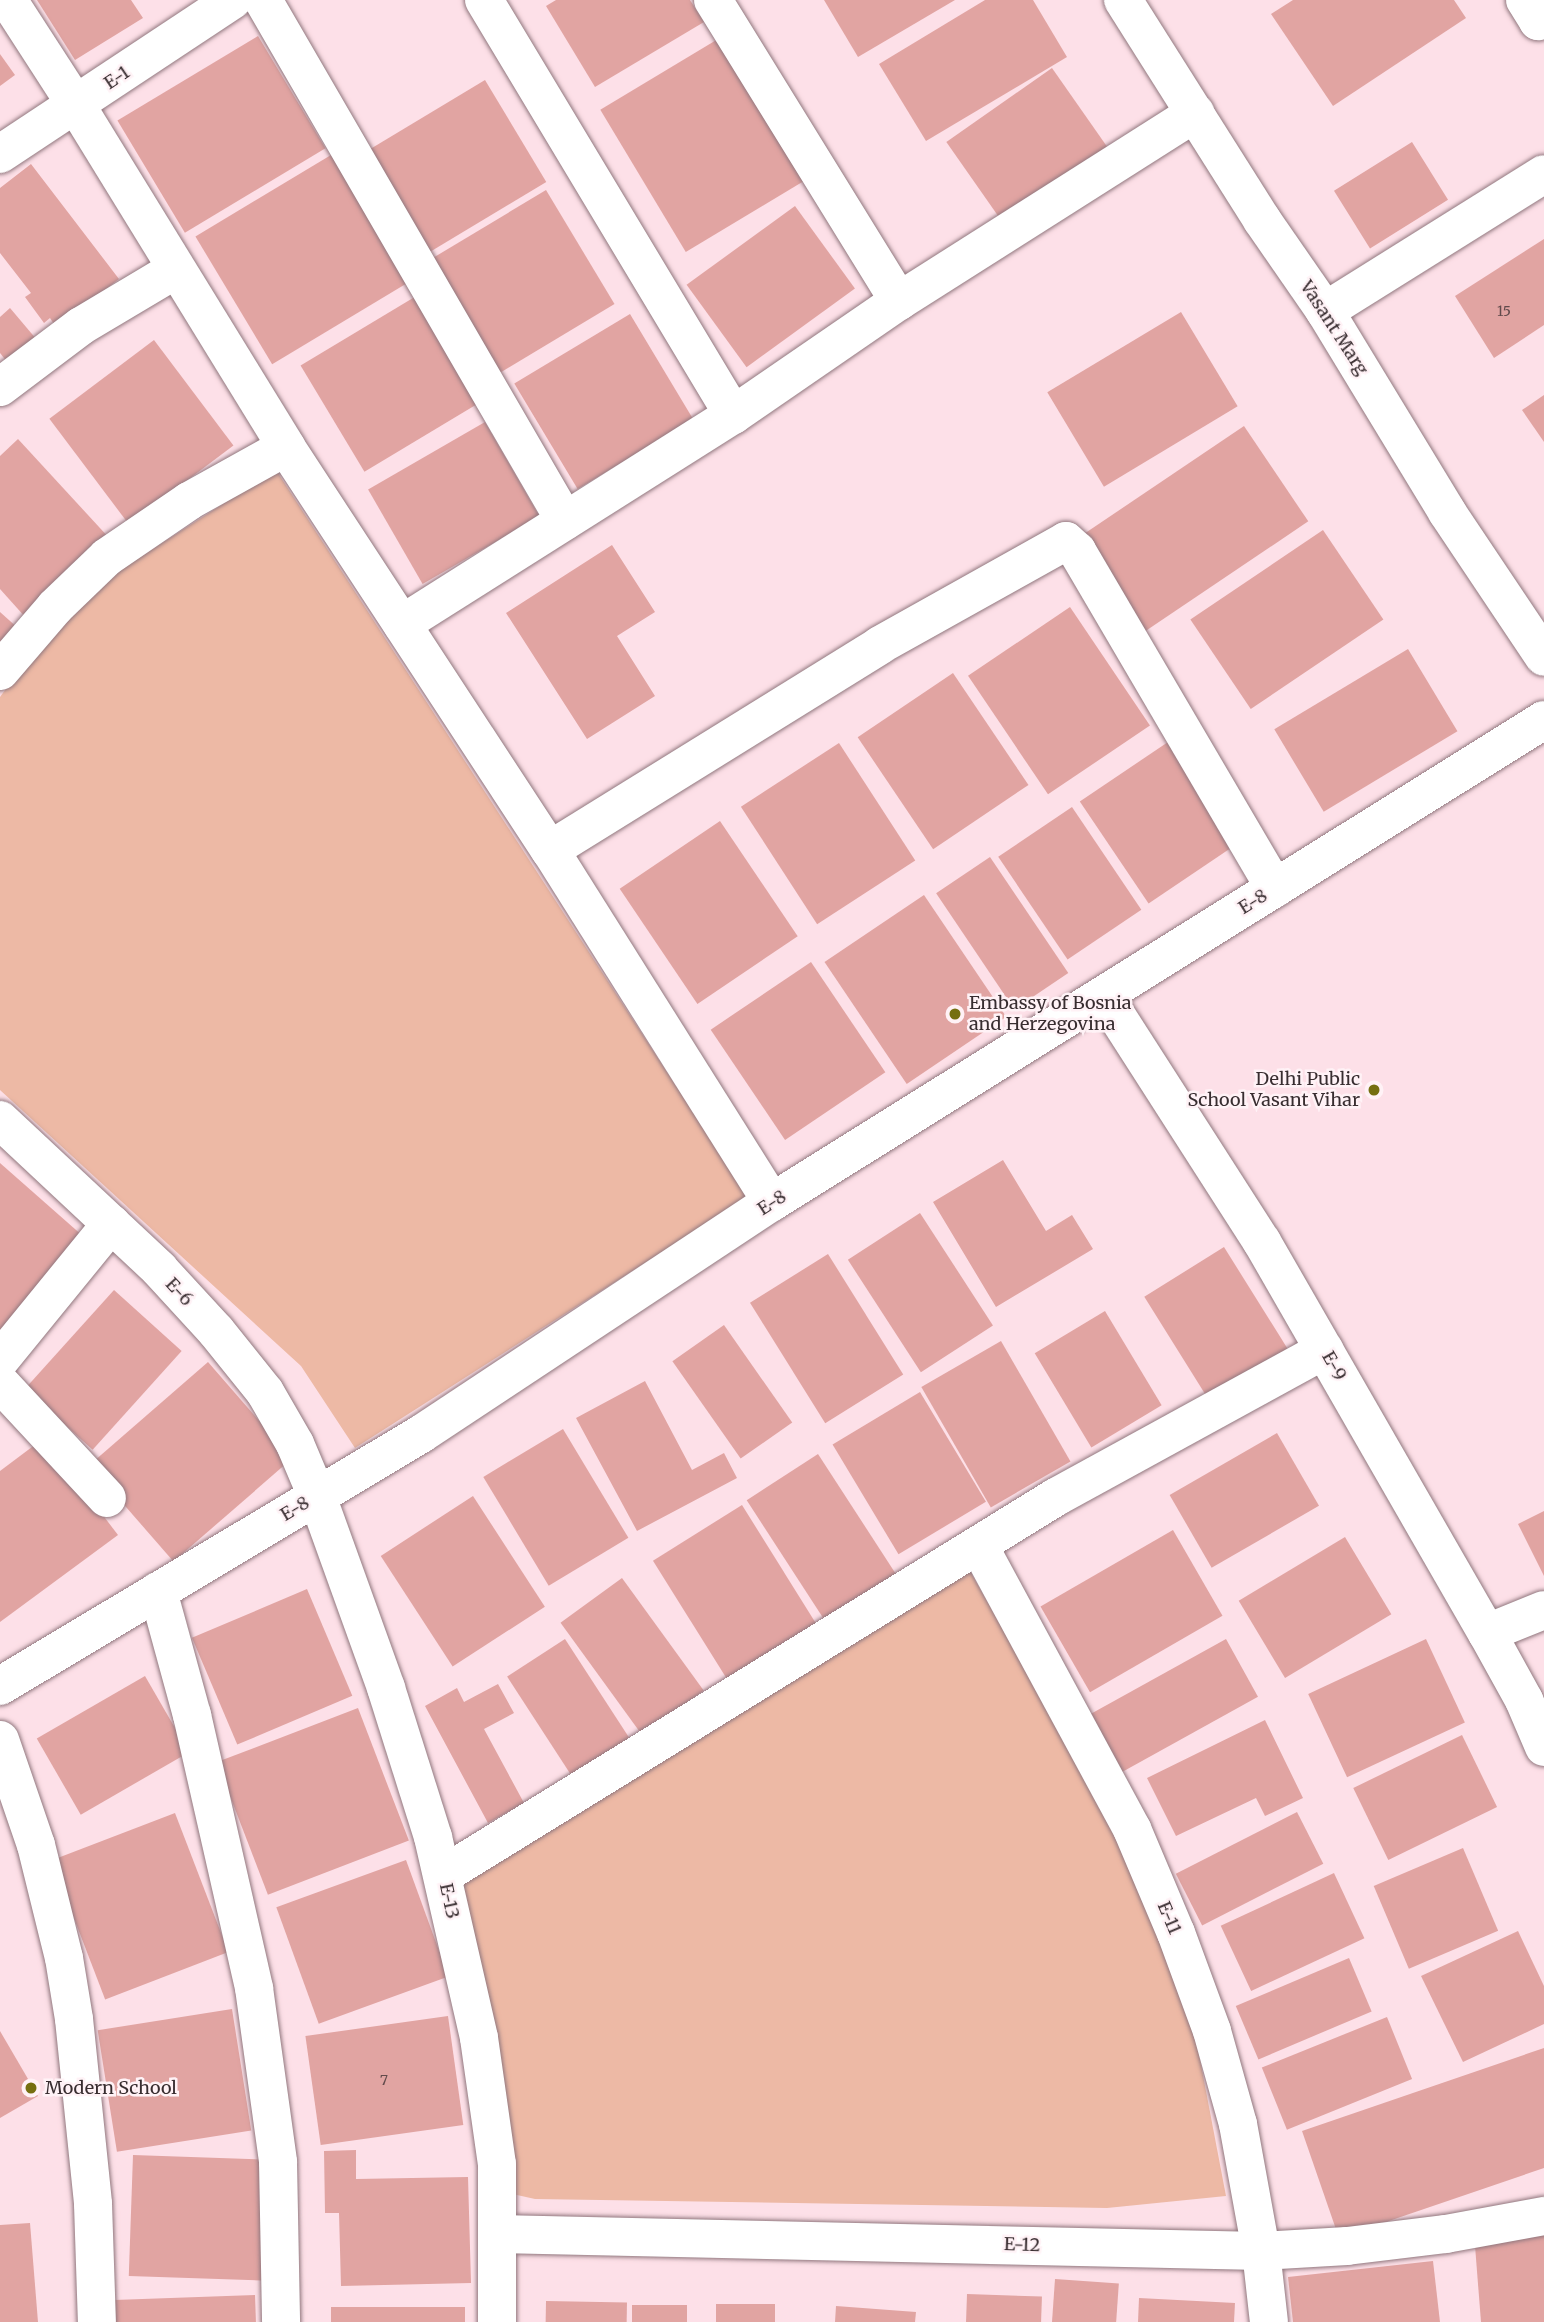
<!DOCTYPE html>
<html>
<head>
<meta charset="utf-8">
<style>
  body { margin:0 }
  #map { position:relative; width:1544px; height:2322px; overflow:hidden; background:#fde0e8; font-family:Merriweather,serif }
  div>[style] { position:absolute }
  [style*='--x'] { left:calc(var(--x)*1px); top:calc(var(--y)*1px); width:calc(var(--w)*1px); rotate:calc(var(--a)*1deg) }
  .green>* { inset:0; background:#edb9a5 }
  .building>* { inset:0; background:#e1a4a2; transform-origin:0 0 }
  .roads { filter:drop-shadow(0 0 2px #91777e) drop-shadow(0 0 2px #91777e) }
  .minor>* { height:38px; margin:-19px; padding:0 19px; transform-origin:19px; border-radius:19px; background:#fff }
  .dots>* { width:19px; height:19px; translate:-50% -50%; box-sizing:border-box; border:4px solid #fff2f6; border-radius:50% }
  span { translate:-50% -50%; white-space:nowrap; text-align:center; line-height:1.15; -webkit-text-stroke:5px #fff2f6; paint-order:stroke }
  .number-label { font-size:14px; color:#624b4c }
  .number-label span { -webkit-text-stroke-width:0 }
  .street-label { font-size:18px; color:#382d30 }
  .poi-label { font-size:18px; color:#382d30 }
  .left { translate:0 -50%; text-align:left }
  .right { translate:-100% -50%; text-align:right }
</style>
</head>
<body>
<div id="map">
  <div class="green">
    <div style="clip-path:polygon(276px 470px,748px 1197px,355px 1448px,301px 1366px,0 1090px,0 697px,24px 664px,106px 579px)"></div>
    <div style="clip-path:polygon(967px 1566px,1113px 1823px,1193px 2023px,1226px 2196px,1107px 2208px,535px 2199px,508px 2193px,459px 1872px)"></div>
  </div>
  <div class="building">
    <div style="clip-path:polygon(37px 0,131px 0,143px 18px,75px 60px)"></div>
    <div style="clip-path:polygon(556px 0,690px 0,704px 22px,595px 87px,546px 6px)"></div>
    <div style="clip-path:polygon(824px 0,955px 0,858px 57px)"></div>
    <div style="clip-path:polygon(985px 0,1033px 0,1067px 57px,926px 141px,879px 64px)"></div>
    <div style="clip-path:polygon(1293px 0,1454px 0,1466px 18px,1333px 106px,1271px 14px)"></div>
    <div style="left:728px;top:33px;width:166px;height:149px;rotate:59deg"></div>
    <div style="left:258px;top:36px;width:131px;height:164px;rotate:59deg"></div>
    <div style="clip-path:polygon(0 54px,15px 75px,0 86px)"></div>
    <div style="left:1052px;top:68px;width:101px;height:129px;rotate:55deg"></div>
    <div style="left:485px;top:80px;width:119px;height:144px;rotate:59deg"></div>
    <div style="left:1412px;top:142px;width:68px;height:92px;rotate:58deg"></div>
    <div style="left:336px;top:152px;width:149px;height:164px;rotate:59deg"></div>
    <div style="clip-path:polygon(31px 164px,119px 279px,56px 327px,50px 318px,44px 323px,25px 297px,31px 293px,0 253px,0 188px)"></div>
    <div style="left:546px;top:190px;width:133px;height:135px;rotate:59deg"></div>
    <div style="left:795px;top:206px;width:102px;height:134px;rotate:54deg"></div>
    <div style="clip-path:polygon(1544px 239px,1544px 325px,1494px 358px,1455px 296px)"></div>
    <div style="left:418px;top:295px;width:124px;height:137px;rotate:59deg"></div>
    <div style="clip-path:polygon(10px 308px,37px 340px,8px 363px,0 353px,0 317px)"></div>
    <div style="left:1181px;top:312px;width:110px;height:156px;rotate:59deg"></div>
    <div style="left:630px;top:314px;width:123px;height:135px;rotate:59deg"></div>
    <div style="left:154px;top:340px;width:132px;height:131px;rotate:53deg"></div>
    <div style="clip-path:polygon(1544px 395px,1544px 442px,1522px 410px)"></div>
    <div style="left:485px;top:422px;width:109px;height:135px;rotate:60deg"></div>
    <div style="left:1244px;top:426px;width:115px;height:199px;rotate:56deg"></div>
    <div style="clip-path:polygon(18px 439px,111px 540px,26px 618px,0 589px,0 456px)"></div>
    <div style="left:1323px;top:530px;width:108px;height:160px;rotate:56deg"></div>
    <div style="clip-path:polygon(612px 545px,655px 612px,617px 636px,655px 696px,587px 739px,506px 613px)"></div>
    <div style="left:1070px;top:607px;width:143px;height:123px;rotate:56deg"></div>
    <div style="clip-path:polygon(0 612px,19px 629px,0 650px)"></div>
    <div style="left:1408px;top:649px;width:96px;height:156px;rotate:59deg"></div>
    <div style="left:953px;top:673px;width:135px;height:115px;rotate:56deg"></div>
    <div style="left:1171px;top:740px;width:123px;height:110px;rotate:56deg"></div>
    <div style="left:839px;top:743px;width:140px;height:117px;rotate:57deg"></div>
    <div style="left:1072px;top:807px;width:124px;height:89px;rotate:56deg"></div>
    <div style="left:720px;top:821px;width:139px;height:121px;rotate:56deg"></div>
    <div style="left:990px;top:857px;width:140px;height:65px;rotate:56deg"></div>
    <div style="left:924px;top:895px;width:147px;height:120px;rotate:56deg"></div>
    <div style="left:811px;top:962px;width:133px;height:121px;rotate:56deg"></div>
    <div style="clip-path:polygon(1003px 1160px,1046px 1231px,1072px 1215px,1093px 1249px,996px 1307px,933px 1202px)"></div>
    <div style="clip-path:polygon(0 1163px,84px 1237px,0 1331px)"></div>
    <div style="left:920px;top:1213px;width:134px;height:86px;rotate:57deg"></div>
    <div style="left:1224px;top:1247px;width:133px;height:94px;rotate:58deg"></div>
    <div style="left:828px;top:1254px;width:142px;height:92px;rotate:58deg"></div>
    <div style="left:114px;top:1290px;width:91px;height:133px;rotate:42deg"></div>
    <div style="left:1105px;top:1311px;width:110px;height:82px;rotate:59deg"></div>
    <div style="left:724px;top:1325px;width:119px;height:63px;rotate:55deg"></div>
    <div style="left:1001px;top:1341px;width:139px;height:92px;rotate:60deg"></div>
    <div style="left:208px;top:1362px;width:128px;height:157px;rotate:49deg"></div>
    <div style="clip-path:polygon(645px 1381px,692px 1470px,724px 1453px,737px 1478px,637px 1531px,576px 1418px)"></div>
    <div style="left:920px;top:1392px;width:128px;height:102px;rotate:59deg"></div>
    <div style="left:563px;top:1429px;width:127px;height:93px;rotate:59deg"></div>
    <div style="left:1277px;top:1433px;width:84px;height:124px;rotate:60deg"></div>
    <div style="clip-path:polygon(44px 1438px,118px 1535px,0 1622px,0 1471px)"></div>
    <div style="left:818px;top:1454px;width:143px;height:85px;rotate:57deg"></div>
    <div style="left:473px;top:1496px;width:132px;height:110px;rotate:57deg"></div>
    <div style="left:742px;top:1505px;width:142px;height:105px;rotate:58deg"></div>
    <div style="clip-path:polygon(1544px 1511px,1544px 1576px,1518px 1524px)"></div>
    <div style="left:1173px;top:1530px;width:99px;height:153px;rotate:60deg"></div>
    <div style="left:1345px;top:1537px;width:90px;height:124px;rotate:59deg"></div>
    <div style="left:622px;top:1578px;width:139px;height:76px;rotate:54deg"></div>
    <div style="left:307px;top:1589px;width:116px;height:125px;rotate:67deg"></div>
    <div style="left:565px;top:1639px;width:131px;height:69px;rotate:57deg"></div>
    <div style="left:1226px;top:1639px;width:66px;height:160px;rotate:61deg"></div>
    <div style="left:1426px;top:1639px;width:92px;height:130px;rotate:65deg"></div>
    <div style="left:145px;top:1676px;width:88px;height:125px;rotate:60deg"></div>
    <div style="clip-path:polygon(498px 1684px,514px 1713px,484px 1729px,524px 1803px,488px 1823px,425px 1706px,457px 1688px,464px 1702px)"></div>
    <div style="left:358px;top:1708px;width:142px;height:151px;rotate:69deg"></div>
    <div style="clip-path:polygon(1265px 1720px,1303px 1798px,1265px 1816px,1256px 1798px,1176px 1836px,1147px 1778px)"></div>
    <div style="left:1462px;top:1735px;width:80px;height:121px;rotate:64deg"></div>
    <div style="left:1297px;top:1812px;width:58px;height:136px;rotate:63deg"></div>
    <div style="left:175px;top:1813px;width:149px;height:132px;rotate:69deg"></div>
    <div style="left:1463px;top:1848px;width:90px;height:97px;rotate:67deg"></div>
    <div style="left:406px;top:1860px;width:124px;height:138px;rotate:70deg"></div>
    <div style="left:1334px;top:1873px;width:72px;height:125px;rotate:65deg"></div>
    <div style="clip-path:polygon(1518px 1931px,1544px 1986px,1544px 2024px,1463px 2062px,1421px 1976px)"></div>
    <div style="left:1349px;top:1958px;width:58px;height:123px;rotate:67deg"></div>
    <div style="left:232px;top:2009px;width:123px;height:136px;rotate:81deg"></div>
    <div style="left:448px;top:2016px;width:110px;height:144px;rotate:82deg"></div>
    <div style="left:1387px;top:2017px;width:67px;height:135px;rotate:68deg"></div>
    <div style="clip-path:polygon(0 2031px,38px 2096px,0 2118px)"></div>
    <div style="clip-path:polygon(1544px 2048px,1544px 2168px,1339px 2238px,1302px 2131px)"></div>
    <div style="clip-path:polygon(356px 2150px,356px 2179px,468px 2177px,471px 2283px,341px 2286px,339px 2213px,325px 2213px,324px 2151px)"></div>
    <div style="left:133px;top:2155px;width:138px;height:121px;rotate:2deg"></div>
    <div style="clip-path:polygon(30px 2223px,38px 2322px,0 2322px,0 2225px)"></div>
    <div style="clip-path:polygon(1544px 2227px,1544px 2322px,1481px 2322px,1474px 2233px)"></div>
    <div style="clip-path:polygon(1433px 2261px,1440px 2322px,1293px 2322px,1288px 2277px)"></div>
    <div style="left:1055px;top:2279px;width:64px;height:43px;rotate:4deg"></div>
    <div style="left:967px;top:2294px;width:75px;height:28px;rotate:2deg"></div>
    <div style="left:255px;top:2295px;width:27px;height:148px;rotate:88deg"></div>
    <div style="clip-path:polygon(1139px 2298px,1235px 2303px,1234px 2322px,1138px 2322px)"></div>
    <div style="left:546px;top:2301px;width:81px;height:21px;rotate:1deg"></div>
    <div style="left:775px;top:2304px;width:18px;height:59px;rotate:90deg"></div>
    <div style="left:632px;top:2305px;width:55px;height:17px"></div>
    <div style="clip-path:polygon(836px 2306px,916px 2312px,915px 2322px,835px 2322px)"></div>
    <div style="left:465px;top:2307px;width:15px;height:134px;rotate:90deg"></div>
  </div>
  <div class="roads">
    <div class="minor">
      <div style="--x:8;--y:0;--w:125;--a:57.1"></div>
      <div style="--x:76;--y:105;--w:401;--a:58.4"></div>
      <div style="--x:286;--y:447;--w:482;--a:56.8"></div>
      <div style="--x:550;--y:850;--w:416;--a:57.8"></div>
      <div style="--x:263;--y:0;--w:602;--a:59.9"></div>
      <div style="--x:484;--y:0;--w:484;--a:59"></div>
      <div style="--x:713;--y:0;--w:354;--a:58.3"></div>
      <div style="--x:1123;--y:0;--w:260;--a:57.7"></div>
      <div style="--x:1262;--y:220;--w:111;--a:55.3"></div>
      <div style="--x:1325;--y:311;--w:235;--a:58.7"></div>
      <div style="--x:1447;--y:512;--w:174;--a:56.2"></div>
      <div style="--x:1525;--y:0;--w:25;--a:58"></div>
      <div style="--x:1538;--y:21;--w:7;--a:-27"></div>
      <div style="--x:0;--y:154;--w:279;--a:-33.5"></div>
      <div style="--x:1325;--y:311;--w:258;--a:-32"></div>
      <div style="--x:0;--y:387;--w:101;--a:-37"></div>
      <div style="--x:81;--y:326;--w:109;--a:-30.8"></div>
      <div style="--x:402;--y:624;--w:391;--a:-32.3"></div>
      <div style="--x:733;--y:415;--w:201;--a:-34.5"></div>
      <div style="--x:899;--y:301;--w:351;--a:-32.4"></div>
      <div style="--x:0;--y:671;--w:84;--a:-49.3"></div>
      <div style="--x:55;--y:607;--w:72;--a:-43.9"></div>
      <div style="--x:107;--y:557;--w:99;--a:-34.3"></div>
      <div style="--x:189;--y:501;--w:111;--a:-29.1"></div>
      <div style="--x:550;--y:850;--w:388;--a:-31.8"></div>
      <div style="--x:880;--y:645;--w:213;--a:-29.2"></div>
      <div style="--x:1066;--y:541;--w:15;--a:42"></div>
      <div style="--x:1077;--y:551;--w:391;--a:59.6"></div>
      <div style="--x:1104;--y:996;--w:292;--a:57.3"></div>
      <div style="--x:1262;--y:1242;--w:451;--a:60.1"></div>
      <div style="--x:1487;--y:1633;--w:77;--a:61.1"></div>
      <div style="--x:1524;--y:1700;--w:51;--a:66.9"></div>
      <div style="--x:0;--y:1120;--w:218;--a:43.1"></div>
      <div style="--x:159;--y:1269;--w:84;--a:47.4"></div>
      <div style="--x:216;--y:1331;--w:78;--a:51.2"></div>
      <div style="--x:265;--y:1392;--w:60;--a:60"></div>
      <div style="--x:295;--y:1444;--w:56;--a:67.1"></div>
      <div style="--x:317;--y:1496;--w:204;--a:70.2"></div>
      <div style="--x:386;--y:1688;--w:156;--a:72.5"></div>
      <div style="--x:433;--y:1837;--w:206;--a:77.1"></div>
      <div style="--x:479;--y:2038;--w:127;--a:81.9"></div>
      <div style="--x:497;--y:2164;--w:158;--a:90"></div>
      <div style="--x:0;--y:1360;--w:176;--a:-50.8"></div>
      <div style="--x:0;--y:1383;--w:157;--a:47.1"></div>
      <div style="--x:979;--y:1546;--w:322;--a:61.6"></div>
      <div style="--x:1132;--y:1829;--w:113;--a:67.1"></div>
      <div style="--x:1176;--y:1933;--w:104;--a:69.8"></div>
      <div style="--x:1212;--y:2031;--w:97;--a:74.4"></div>
      <div style="--x:1238;--y:2124;--w:129;--a:79.7"></div>
      <div style="--x:1261;--y:2251;--w:71;--a:83.6"></div>
      <div style="--x:158;--y:1591;--w:129;--a:74.7"></div>
      <div style="--x:192;--y:1715;--w:280;--a:77.2"></div>
      <div style="--x:254;--y:1988;--w:176;--a:82.1"></div>
      <div style="--x:278;--y:2162;--w:160;--a:88.9"></div>
      <div style="--x:1487;--y:1633;--w:61;--a:-22"></div>
      <div style="--x:0;--y:1686;--w:491;--a:-30.9"></div>
      <div style="--x:421;--y:1434;--w:421;--a:-33.5"></div>
      <div style="--x:772;--y:1202;--w:910;--a:-31.98"></div>
      <div style="--x:0;--y:1740;--w:111;--a:71.1"></div>
      <div style="--x:36;--y:1845;--w:116;--a:76.1"></div>
      <div style="--x:64;--y:1958;--w:62;--a:80.7"></div>
      <div style="--x:74;--y:2019;--w:186;--a:84.1"></div>
      <div style="--x:93;--y:2204;--w:118;--a:88.1"></div>
      <div style="--x:443;--y:1875;--w:720;--a:-31.66"></div>
      <div style="--x:1056;--y:1497;--w:306;--a:-28.7"></div>
      <div style="--x:498;--y:2234;--w:763;--a:1.28"></div>
      <div style="--x:1261;--y:2251;--w:86;--a:-3.3"></div>
      <div style="--x:1347;--y:2246;--w:100;--a:-6.9"></div>
      <div style="--x:1446;--y:2234;--w:100;--a:-10.4"></div>
    </div>
  </div>
  <div class="dots">
    <div style="left:955px;top:1014px;background:#756f10"></div>
    <div style="left:1374px;top:1090px;background:#756f10"></div>
    <div style="left:31px;top:2088px;background:#756f10"></div>
  </div>
  <div class="number-label">
    <span style="left:1504px;top:311px">15</span>
    <span style="left:384px;top:2080px">7</span>
  </div>
  <div class="street-label">
    <span style="left:117px;top:78px;rotate:-34deg">E-1</span>
    <span style="left:1334px;top:328px;rotate:57deg">Vasant Marg</span>
    <span style="left:1253px;top:902px;rotate:-32deg">E-8</span>
    <span style="left:772px;top:1203px;rotate:-33deg">E-8</span>
    <span style="left:179px;top:1292px;rotate:47deg">E-6</span>
    <span style="left:1334px;top:1366px;rotate:60deg">E-9</span>
    <span style="left:295px;top:1509px;rotate:-31deg">E-8</span>
    <span style="left:449px;top:1901px;rotate:78deg">E-13</span>
    <span style="left:1169px;top:1918px;rotate:67deg">E-11</span>
    <span style="left:1022px;top:2245px;rotate:2deg">E-12</span>
  </div>
  <div class="poi-label">
    <span class="left" style="left:969px;top:1014px">Embassy of Bosnia<br>and Herzegovina</span>
    <span class="right" style="left:1360px;top:1090px">Delhi Public<br>School Vasant Vihar</span>
    <span class="left" style="left:45px;top:2088px">Modern School</span>
  </div>
</div>
</body>
</html>
